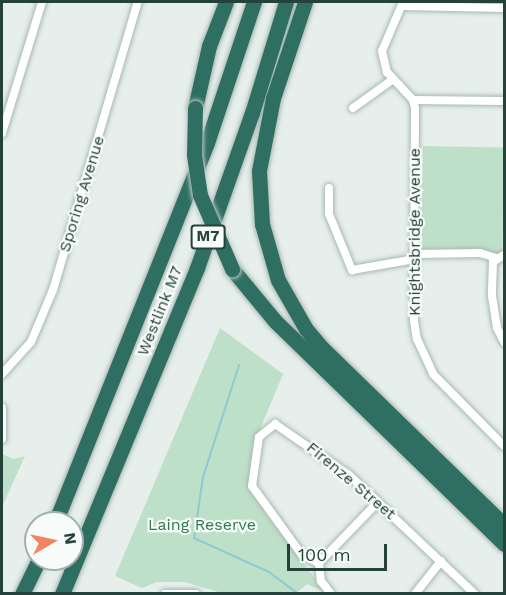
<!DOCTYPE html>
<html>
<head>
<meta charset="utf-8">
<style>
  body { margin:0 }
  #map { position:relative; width:506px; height:595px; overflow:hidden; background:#e6efeb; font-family:"Work Sans",sans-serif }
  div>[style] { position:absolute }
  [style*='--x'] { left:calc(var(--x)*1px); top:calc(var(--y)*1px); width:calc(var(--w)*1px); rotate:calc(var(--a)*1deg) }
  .green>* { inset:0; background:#bfe0c8; transform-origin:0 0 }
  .stream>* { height:2px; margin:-1px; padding:0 1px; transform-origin:1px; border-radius:1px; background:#8ec9d4 }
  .roads { filter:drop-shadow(0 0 2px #a8b8b2) drop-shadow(0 0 2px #a8b8b2) }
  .minor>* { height:8px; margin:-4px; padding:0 4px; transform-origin:4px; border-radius:4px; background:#fff }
  .motorway>* { height:15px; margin:-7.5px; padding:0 7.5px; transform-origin:7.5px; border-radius:7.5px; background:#2f6f62 }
  .bridges { filter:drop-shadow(0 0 2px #c2cac8) drop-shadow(0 0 2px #c2cac8) }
  .motorway-bridge>* { height:15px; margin:-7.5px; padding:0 7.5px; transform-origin:7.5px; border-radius:7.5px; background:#2f6f62 }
  span { translate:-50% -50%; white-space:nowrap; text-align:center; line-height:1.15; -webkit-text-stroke:4.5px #f7fbf9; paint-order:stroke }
  .shield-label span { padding:2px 4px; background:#f7fbf9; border:2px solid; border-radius:4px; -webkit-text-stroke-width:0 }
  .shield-label { font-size:15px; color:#24423a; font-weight:700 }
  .street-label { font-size:16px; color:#24423a }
  .park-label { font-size:16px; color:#2d7a4b }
  .frame { position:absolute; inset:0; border:3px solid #24423a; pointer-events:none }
  .north { position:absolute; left:24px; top:511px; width:60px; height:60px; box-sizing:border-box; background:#f7fbf9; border:2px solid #a3b1ad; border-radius:50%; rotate:81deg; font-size:16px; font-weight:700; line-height:24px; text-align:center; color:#24423a }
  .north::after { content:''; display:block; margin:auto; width:21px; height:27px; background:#f4845f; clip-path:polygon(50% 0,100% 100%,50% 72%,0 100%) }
  .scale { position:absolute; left:287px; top:544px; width:100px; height:27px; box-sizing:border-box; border:3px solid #24423a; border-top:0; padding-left:8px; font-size:18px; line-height:21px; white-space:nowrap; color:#24423a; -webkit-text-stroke:4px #f7fbf9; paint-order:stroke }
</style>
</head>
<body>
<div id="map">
  <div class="green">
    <div style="left:423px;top:146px;width:81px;height:106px;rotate:1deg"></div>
    <div style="clip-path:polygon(220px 328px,283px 374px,253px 446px,248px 489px,326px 593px,307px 584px,295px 594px,222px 593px,185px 582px,157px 582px,142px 588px,115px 576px)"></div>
    <div style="clip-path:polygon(2px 454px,14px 459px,25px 456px,2px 507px)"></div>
  </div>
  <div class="stream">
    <div style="--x:239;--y:365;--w:118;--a:107.8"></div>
    <div style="--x:203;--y:477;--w:62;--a:98.4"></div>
    <div style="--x:194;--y:538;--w:82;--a:24.4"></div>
    <div style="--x:269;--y:572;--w:36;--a:37"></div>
  </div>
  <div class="roads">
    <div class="minor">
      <div style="--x:403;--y:2;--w:53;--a:113.2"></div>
      <div style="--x:382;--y:51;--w:22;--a:77"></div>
      <div style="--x:387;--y:72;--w:38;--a:47"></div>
      <div style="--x:413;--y:100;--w:8;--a:76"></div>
      <div style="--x:415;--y:108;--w:213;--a:90.3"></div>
      <div style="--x:414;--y:321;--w:18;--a:81"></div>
      <div style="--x:417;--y:339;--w:38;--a:65"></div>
      <div style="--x:433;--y:374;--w:101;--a:45.4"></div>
      <div style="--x:402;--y:6;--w:102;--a:1.1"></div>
      <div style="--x:413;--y:100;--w:91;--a:0.6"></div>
      <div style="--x:353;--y:108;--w:48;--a:-35.7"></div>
      <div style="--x:2;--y:133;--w:137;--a:-73"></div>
      <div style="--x:329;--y:188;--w:26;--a:90"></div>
      <div style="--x:329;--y:214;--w:61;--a:67.7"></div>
      <div style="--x:352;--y:270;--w:64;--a:-9.9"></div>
      <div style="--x:415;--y:254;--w:65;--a:-0.9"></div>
      <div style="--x:480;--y:253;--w:17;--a:17"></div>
      <div style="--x:504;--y:255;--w:13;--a:148"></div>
      <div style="--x:493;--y:262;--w:34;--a:92"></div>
      <div style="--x:492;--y:296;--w:32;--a:81"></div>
      <div style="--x:497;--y:328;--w:16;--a:63"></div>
      <div style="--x:2;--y:374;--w:43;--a:-47.8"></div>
      <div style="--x:31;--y:342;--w:56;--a:-67.1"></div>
      <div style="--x:53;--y:290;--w:300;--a:-73.6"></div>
      <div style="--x:2;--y:408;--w:31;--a:90"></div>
      <div style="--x:319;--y:563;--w:19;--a:-155"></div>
      <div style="--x:302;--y:555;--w:85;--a:-125.9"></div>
      <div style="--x:252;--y:486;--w:49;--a:-81.9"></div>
      <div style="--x:259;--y:437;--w:21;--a:-39"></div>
      <div style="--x:275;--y:424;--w:90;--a:34.6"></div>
      <div style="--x:349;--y:475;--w:173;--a:43.4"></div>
      <div style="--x:319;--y:563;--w:85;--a:-46"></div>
      <div style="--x:319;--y:563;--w:18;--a:84"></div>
      <div style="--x:321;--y:581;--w:16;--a:52"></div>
      <div style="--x:165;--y:594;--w:31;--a:0"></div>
      <div style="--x:415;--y:594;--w:42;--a:-51.8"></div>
    </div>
    <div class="motorway">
      <div style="--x:305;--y:2;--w:101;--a:108.4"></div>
      <div style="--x:273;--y:98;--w:74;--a:100.9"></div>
      <div style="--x:259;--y:171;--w:53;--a:86.8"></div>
      <div style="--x:262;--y:224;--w:58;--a:74.1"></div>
      <div style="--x:278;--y:280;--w:56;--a:60.3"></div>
      <div style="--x:306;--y:329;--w:25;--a:50"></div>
      <div style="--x:322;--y:348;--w:254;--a:44.2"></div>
      <div style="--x:195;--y:108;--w:64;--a:-77.3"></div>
      <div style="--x:209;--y:46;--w:47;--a:-68.9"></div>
      <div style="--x:232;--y:269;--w:67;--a:50.4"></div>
      <div style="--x:275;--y:321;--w:320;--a:44.2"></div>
      <div style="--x:55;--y:523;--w:409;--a:-68.2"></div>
      <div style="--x:207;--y:143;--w:149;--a:-71.6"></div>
      <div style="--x:22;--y:594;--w:39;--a:-64"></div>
      <div style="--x:62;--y:594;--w:353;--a:-67.5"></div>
      <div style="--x:197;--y:268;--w:164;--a:-70.5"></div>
      <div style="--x:252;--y:113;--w:116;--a:-73"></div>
    </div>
  </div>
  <div class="bridges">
    <div class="motorway-bridge">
      <div style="--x:195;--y:108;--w:47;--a:91.2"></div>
      <div style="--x:194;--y:155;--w:40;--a:81.5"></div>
      <div style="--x:200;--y:195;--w:81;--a:66.6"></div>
    </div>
  </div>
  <div class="shield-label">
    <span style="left:208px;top:237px">M7</span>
  </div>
  <div class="street-label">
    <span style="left:82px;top:194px;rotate:-73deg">Sporing Avenue</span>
    <span style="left:415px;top:232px;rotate:-90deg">Knightsbridge Avenue</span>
    <span style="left:160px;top:311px;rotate:-68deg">Westlink M7</span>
    <span style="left:351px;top:481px;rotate:40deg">Firenze Street</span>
  </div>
  <div class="park-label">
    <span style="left:202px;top:525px">Laing Reserve</span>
  </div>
  <div class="frame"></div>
  <div class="north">N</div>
  <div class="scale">100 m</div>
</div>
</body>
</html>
